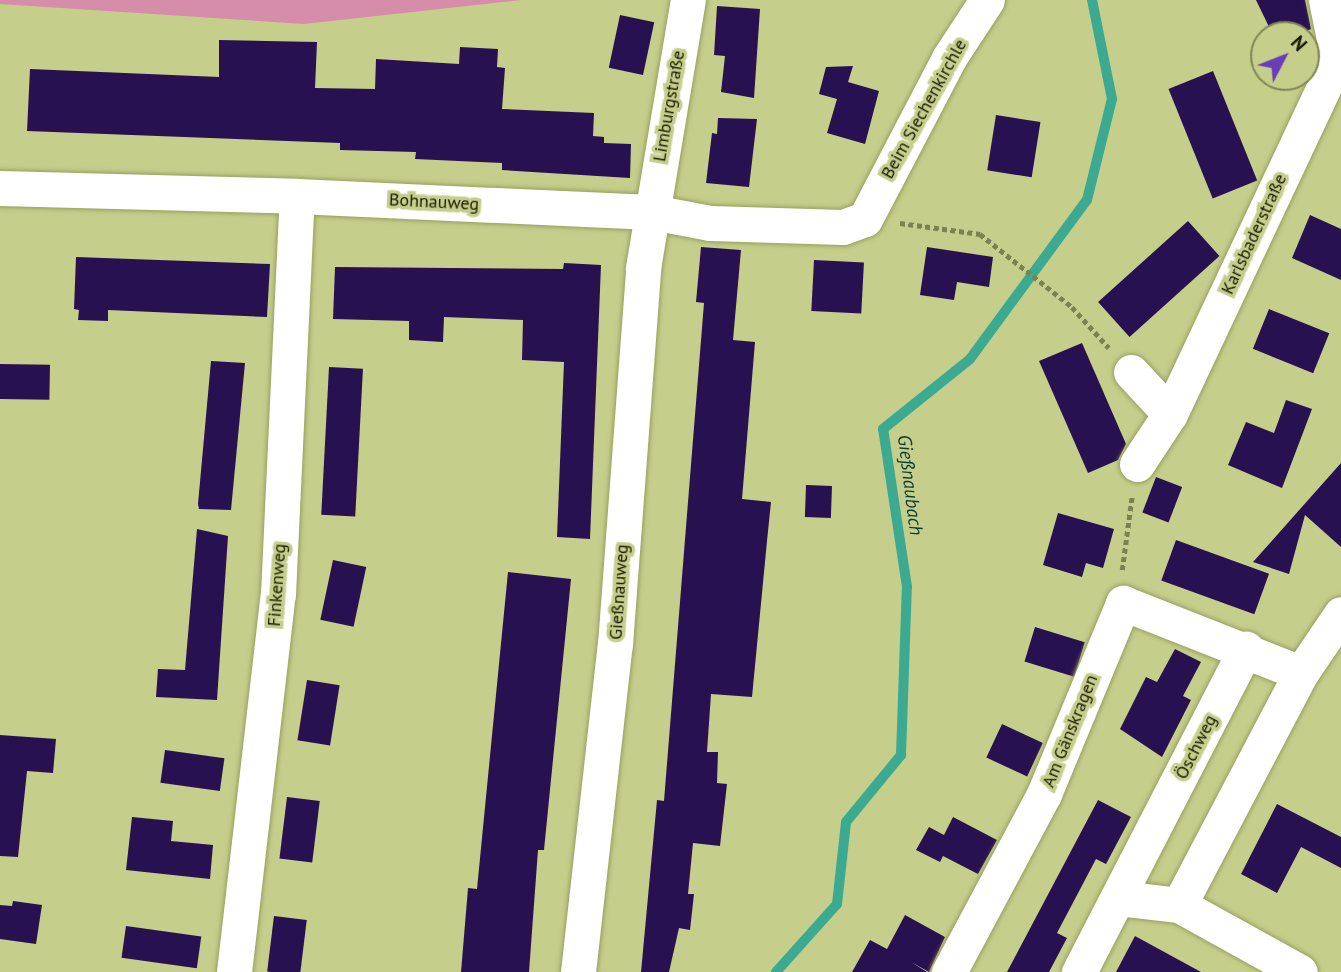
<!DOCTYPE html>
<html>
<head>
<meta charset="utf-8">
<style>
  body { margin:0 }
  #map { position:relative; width:1341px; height:972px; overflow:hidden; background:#c5ce8b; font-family:"PT Sans",sans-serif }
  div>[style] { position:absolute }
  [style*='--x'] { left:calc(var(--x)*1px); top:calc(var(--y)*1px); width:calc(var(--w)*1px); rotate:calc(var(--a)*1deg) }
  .green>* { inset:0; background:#d58da9 }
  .stream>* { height:10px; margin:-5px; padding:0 5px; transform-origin:5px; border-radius:5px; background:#3caa91 }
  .building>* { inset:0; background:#281150; transform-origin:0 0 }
  .path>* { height:4.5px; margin-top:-2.25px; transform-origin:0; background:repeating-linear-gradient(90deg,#7b8150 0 5px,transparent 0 8.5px) }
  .roads { filter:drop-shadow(0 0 2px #98a05f) drop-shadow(0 0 2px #98a05f) }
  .minor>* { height:35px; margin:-17.5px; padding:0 17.5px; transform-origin:17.5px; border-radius:17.5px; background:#fff }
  span { translate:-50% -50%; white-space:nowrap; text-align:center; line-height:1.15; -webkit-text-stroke:7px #c5ce8b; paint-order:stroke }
  .street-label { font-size:18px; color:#191b02 }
  .water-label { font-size:19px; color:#0a3c31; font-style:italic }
  .north { position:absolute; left:1250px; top:21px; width:70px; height:70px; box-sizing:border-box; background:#c5ce8b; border:2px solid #808654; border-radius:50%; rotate:48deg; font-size:19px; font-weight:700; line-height:28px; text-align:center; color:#191b02 }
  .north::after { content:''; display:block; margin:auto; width:24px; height:32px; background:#693fb7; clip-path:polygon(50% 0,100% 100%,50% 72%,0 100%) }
</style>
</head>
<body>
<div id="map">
  <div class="green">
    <div style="clip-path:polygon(0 0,522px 0,304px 24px,0 4px)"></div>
  </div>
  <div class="stream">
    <div style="--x:776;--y:972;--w:91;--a:-48.1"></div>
    <div style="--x:837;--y:904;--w:82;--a:-83.7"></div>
    <div style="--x:846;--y:822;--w:87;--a:-50.6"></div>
    <div style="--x:901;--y:755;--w:168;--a:-88"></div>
    <div style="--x:907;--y:587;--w:160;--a:-98.6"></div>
    <div style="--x:883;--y:429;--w:112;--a:-38.8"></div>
    <div style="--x:970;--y:359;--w:197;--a:-53.7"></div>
    <div style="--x:1087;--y:200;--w:104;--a:-76.1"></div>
    <div style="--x:1112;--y:99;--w:101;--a:-101.4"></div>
  </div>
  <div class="building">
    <div style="clip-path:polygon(1256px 0,1305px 0,1311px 29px,1298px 35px,1273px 35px)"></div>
    <div style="clip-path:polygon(717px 6px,760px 9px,754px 98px,721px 92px,725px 56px,714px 55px)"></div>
    <div style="left:620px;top:15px;width:35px;height:54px;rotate:12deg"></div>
    <div style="clip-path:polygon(219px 40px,317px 42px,315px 88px,375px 89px,376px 59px,459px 64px,460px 47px,498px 49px,497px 67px,505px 68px,502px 109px,594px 113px,593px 136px,604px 137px,604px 143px,631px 144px,630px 178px,502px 170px,502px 163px,415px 159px,416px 152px,340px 150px,340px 143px,27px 131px,30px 69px,219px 77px)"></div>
    <div style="clip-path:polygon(853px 66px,848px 82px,879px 91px,865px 144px,827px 133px,837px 99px,819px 94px,826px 67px)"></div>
    <div style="left:1213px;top:71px;width:118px;height:48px;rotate:68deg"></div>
    <div style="left:996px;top:115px;width:45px;height:56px;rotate:9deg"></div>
    <div style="clip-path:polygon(718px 118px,757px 119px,749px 187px,706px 183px,712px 133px,717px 134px)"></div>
    <div style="clip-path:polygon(1310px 215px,1341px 229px,1341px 280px,1292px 258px)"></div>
    <div style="left:1188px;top:221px;width:47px;height:121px;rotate:48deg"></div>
    <div style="clip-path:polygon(701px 247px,741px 250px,733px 340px,755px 342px,742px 499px,771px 502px,767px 541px,752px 697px,711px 694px,707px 752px,718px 752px,717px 783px,727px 784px,720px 846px,693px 843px,688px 894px,694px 894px,690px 930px,679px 928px,669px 972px,641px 972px,657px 800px,664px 801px,704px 303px,696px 302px)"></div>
    <div style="clip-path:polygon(927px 247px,993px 257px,989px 287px,957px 282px,954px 300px,920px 295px)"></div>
    <div style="clip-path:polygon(76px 257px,270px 264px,267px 317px,108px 310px,108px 321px,78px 320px,79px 310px,74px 309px)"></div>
    <div style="left:814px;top:260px;width:50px;height:51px;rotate:3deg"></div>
    <div style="clip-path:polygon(564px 263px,601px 265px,590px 539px,557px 537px,564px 362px,522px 360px,523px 320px,444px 317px,443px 342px,409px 340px,409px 321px,333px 319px,335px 267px,563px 269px)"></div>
    <div style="left:1269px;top:309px;width:65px;height:43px;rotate:22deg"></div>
    <div style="clip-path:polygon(1082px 343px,1126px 444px,1118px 460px,1088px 473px,1039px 361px)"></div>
    <div style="clip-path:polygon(211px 361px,245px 363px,231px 510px,199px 509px,198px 504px)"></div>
    <div style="left:0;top:364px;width:50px;height:35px;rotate:1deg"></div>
    <div style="left:329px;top:367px;width:34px;height:148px;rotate:3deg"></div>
    <div style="clip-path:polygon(1286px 400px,1312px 409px,1282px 488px,1228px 465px,1246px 422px,1274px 433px)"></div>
    <div style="clip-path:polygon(1341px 463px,1341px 547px,1305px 515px,1289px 574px,1253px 562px)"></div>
    <div style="left:1156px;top:477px;width:28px;height:38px;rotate:21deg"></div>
    <div style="left:806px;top:485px;width:26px;height:32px;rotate:2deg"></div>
    <div style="clip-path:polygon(1058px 513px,1114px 529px,1103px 568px,1086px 563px,1082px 577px,1043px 565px)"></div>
    <div style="clip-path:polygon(197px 529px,228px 536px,217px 700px,156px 697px,158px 669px,185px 670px)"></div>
    <div style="left:1176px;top:540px;width:99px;height:43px;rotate:20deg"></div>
    <div style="left:333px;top:560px;width:34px;height:61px;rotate:12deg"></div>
    <div style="clip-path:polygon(508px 572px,571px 579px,544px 850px,538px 850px,529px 972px,461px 972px,468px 888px,477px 889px)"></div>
    <div style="left:1035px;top:627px;width:52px;height:36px;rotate:17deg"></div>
    <div style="clip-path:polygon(1175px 649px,1201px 662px,1183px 696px,1191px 700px,1162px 757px,1120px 729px,1146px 677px,1157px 682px)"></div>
    <div style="left:307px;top:680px;width:33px;height:61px;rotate:9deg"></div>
    <div style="left:1002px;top:724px;width:45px;height:37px;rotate:25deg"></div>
    <div style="clip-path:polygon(0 735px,56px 739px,53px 773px,27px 771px,18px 857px,0 856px)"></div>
    <div style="left:165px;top:750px;width:60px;height:33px;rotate:8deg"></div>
    <div style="left:287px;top:797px;width:33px;height:62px;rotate:7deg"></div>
    <div style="clip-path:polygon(1098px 800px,1131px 817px,1106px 864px,1096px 859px,1057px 933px,1067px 938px,1049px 972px,1007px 972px)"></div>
    <div style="clip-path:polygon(1277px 804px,1341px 837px,1341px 868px,1301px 847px,1277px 893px,1241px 874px)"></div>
    <div style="clip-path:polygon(132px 817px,173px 821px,171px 841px,213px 845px,210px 879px,126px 870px)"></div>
    <div style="clip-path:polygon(953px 817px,997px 840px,978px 874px,943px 856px,940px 862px,916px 850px,929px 827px,944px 835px)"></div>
    <div style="clip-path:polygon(13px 901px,42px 905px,36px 944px,0 939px,0 905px,12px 906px)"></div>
    <div style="clip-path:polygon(905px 915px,945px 937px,929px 972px,911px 962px,927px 972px,852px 972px,870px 940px,887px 949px)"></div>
    <div style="left:274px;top:916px;width:33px;height:56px;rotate:7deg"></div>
    <div style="left:126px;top:926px;width:76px;height:32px;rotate:8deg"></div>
    <div style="clip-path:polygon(1135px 936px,1201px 972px,1116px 972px)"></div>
  </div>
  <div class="path">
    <div style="--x:900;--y:223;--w:81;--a:7.8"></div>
    <div style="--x:980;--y:234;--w:117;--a:38.4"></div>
    <div style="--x:1072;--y:307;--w:55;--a:47.9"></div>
    <div style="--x:1122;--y:570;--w:75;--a:-82.3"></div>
  </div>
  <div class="roads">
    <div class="minor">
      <div style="--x:1326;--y:0;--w:55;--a:78.5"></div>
      <div style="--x:0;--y:188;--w:297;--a:1.5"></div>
      <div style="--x:297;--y:196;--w:355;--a:2.6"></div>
      <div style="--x:652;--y:212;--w:59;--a:10.7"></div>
      <div style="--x:710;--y:223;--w:133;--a:1.7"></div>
      <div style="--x:843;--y:227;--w:23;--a:-20"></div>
      <div style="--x:865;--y:219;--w:182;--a:-62.4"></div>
      <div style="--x:949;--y:58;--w:69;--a:-56.8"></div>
      <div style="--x:1131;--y:372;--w:57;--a:47.1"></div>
      <div style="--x:1137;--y:464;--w:60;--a:-56.6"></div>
      <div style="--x:1170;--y:414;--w:401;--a:-64.8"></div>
      <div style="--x:1119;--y:898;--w:60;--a:6.7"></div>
      <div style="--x:1179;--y:905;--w:138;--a:29"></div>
      <div style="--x:1179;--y:905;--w:262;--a:-62.3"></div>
      <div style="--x:234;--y:972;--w:381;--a:-83.4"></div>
      <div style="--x:278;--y:594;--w:398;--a:-87.3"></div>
      <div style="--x:578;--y:972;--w:330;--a:-83.6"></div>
      <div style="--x:615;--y:644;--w:377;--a:-85.7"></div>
      <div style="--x:643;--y:268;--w:272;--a:-80.5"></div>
      <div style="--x:949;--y:972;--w:202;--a:-61.9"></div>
      <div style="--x:1044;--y:794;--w:207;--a:-67.5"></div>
      <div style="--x:1123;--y:603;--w:191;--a:21.5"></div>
      <div style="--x:1301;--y:673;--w:71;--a:-55.9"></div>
      <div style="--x:1079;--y:972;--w:364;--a:-62.7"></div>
    </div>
  </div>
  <div class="street-label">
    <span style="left:669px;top:106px;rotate:-80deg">Limburgstraße</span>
    <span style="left:924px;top:109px;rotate:-61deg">Beim Siechenkirchle</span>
    <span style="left:434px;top:202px;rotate:3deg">Bohnauweg</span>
    <span style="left:1254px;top:234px;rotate:-65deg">Karlsbaderstraße</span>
    <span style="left:277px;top:585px;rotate:-86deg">Finkenweg</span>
    <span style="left:619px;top:592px;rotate:-86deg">Gießnauweg</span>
    <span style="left:1070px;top:731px;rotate:-68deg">Am Gänskragen</span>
    <span style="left:1196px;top:747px;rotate:-63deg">Öschweg</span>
  </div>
  <div class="water-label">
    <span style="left:910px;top:485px;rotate:83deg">Gießnaubach</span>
  </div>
  <div class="north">N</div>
</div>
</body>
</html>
